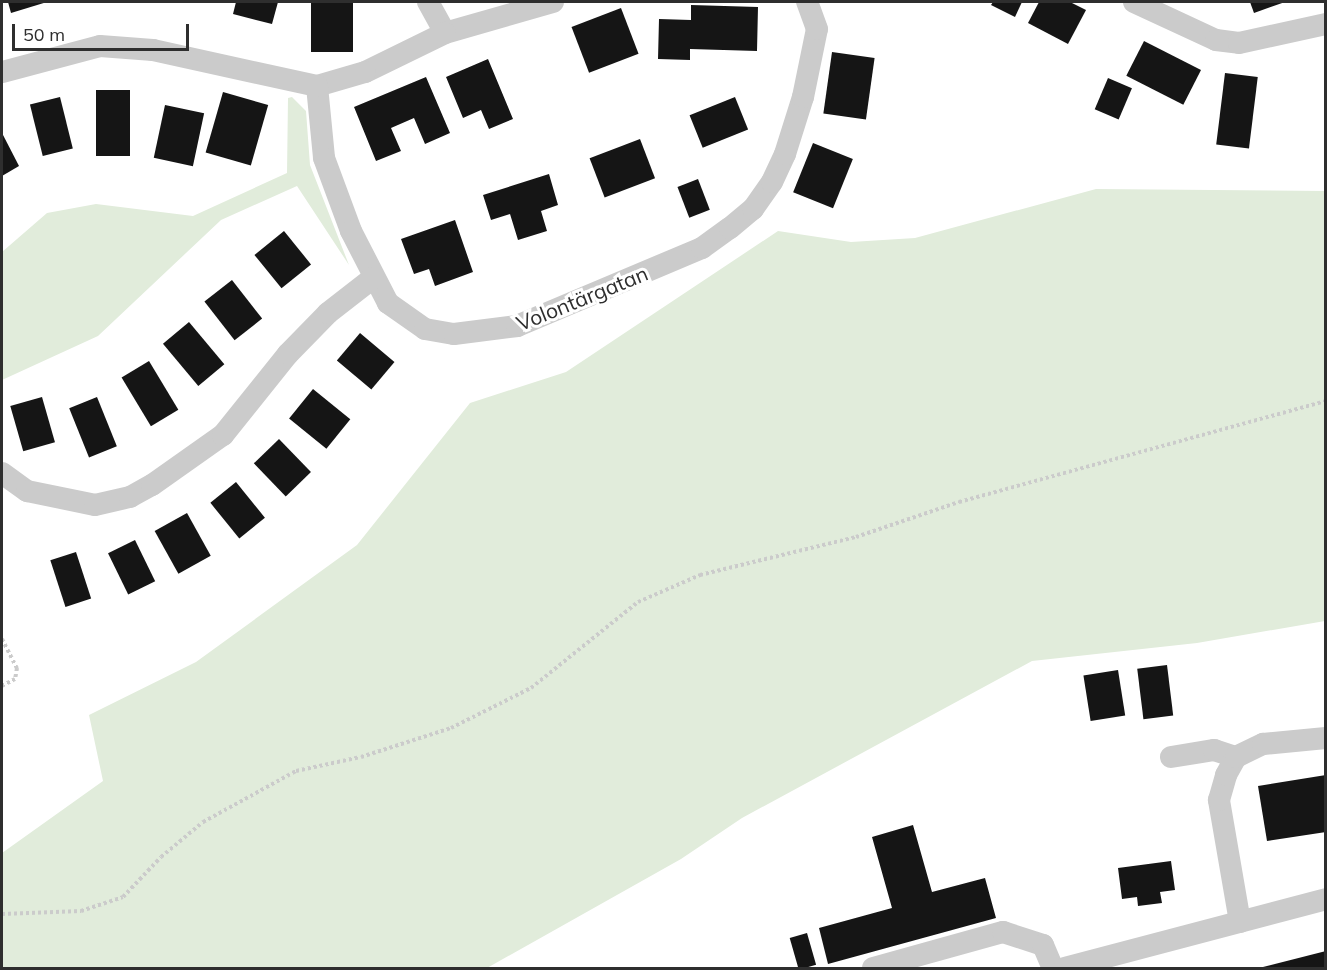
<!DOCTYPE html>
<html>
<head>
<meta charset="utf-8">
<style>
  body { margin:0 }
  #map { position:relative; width:1327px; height:970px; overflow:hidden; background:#fff; font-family:Mulish,sans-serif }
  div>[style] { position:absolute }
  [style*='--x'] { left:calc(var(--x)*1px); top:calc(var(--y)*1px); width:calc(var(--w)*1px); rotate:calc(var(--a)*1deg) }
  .green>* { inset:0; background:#e1ecdb }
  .building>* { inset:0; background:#151515; transform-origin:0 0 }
  .path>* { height:4px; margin-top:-2px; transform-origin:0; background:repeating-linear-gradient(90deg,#cbcbcb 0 3px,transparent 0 6px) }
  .minor>* { height:22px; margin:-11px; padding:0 11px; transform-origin:11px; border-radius:11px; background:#cbcbcb }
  span { translate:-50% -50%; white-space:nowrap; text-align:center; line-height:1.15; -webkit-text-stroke:6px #fff; paint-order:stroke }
  .street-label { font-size:21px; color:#2e2e2e }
  .frame { position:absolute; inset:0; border:3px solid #2e2e2e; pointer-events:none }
  .scale { position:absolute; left:12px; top:24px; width:177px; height:27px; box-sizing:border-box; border:3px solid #2e2e2e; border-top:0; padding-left:8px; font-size:18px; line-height:21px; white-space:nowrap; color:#2e2e2e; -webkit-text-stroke:4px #fff; paint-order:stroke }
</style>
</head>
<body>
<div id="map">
  <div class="green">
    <div style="clip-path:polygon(292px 97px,306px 111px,310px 165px,349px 265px,297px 186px,221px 220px,98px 336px,2px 380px,2px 252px,47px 213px,96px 204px,193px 216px,287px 173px,288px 98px)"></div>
    <div style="clip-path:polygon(1096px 189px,1325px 191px,1325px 621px,1197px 643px,1032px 661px,742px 818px,681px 859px,487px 968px,2px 968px,2px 853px,103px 781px,89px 715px,196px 662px,357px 545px,470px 403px,566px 372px,778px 231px,851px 242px,915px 238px)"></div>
  </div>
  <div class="building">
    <div style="clip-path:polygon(8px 2px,47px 2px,11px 13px)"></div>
    <div style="clip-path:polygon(236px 2px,278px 2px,272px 24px,233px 14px)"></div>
    <div style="left:311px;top:2px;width:42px;height:50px"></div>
    <div style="clip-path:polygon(993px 2px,1022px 2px,1015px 17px,991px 5px)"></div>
    <div style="clip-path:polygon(1039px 2px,1070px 2px,1086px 10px,1068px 44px,1028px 23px)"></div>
    <div style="clip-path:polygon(1250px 2px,1285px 2px,1254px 13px)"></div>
    <div style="clip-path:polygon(691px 5px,758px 7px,757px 51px,690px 49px,690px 60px,658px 59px,659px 19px,691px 20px)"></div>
    <div style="left:621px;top:8px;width:49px;height:53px;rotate:69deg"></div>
    <div style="left:1144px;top:41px;width:64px;height:39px;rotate:27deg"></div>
    <div style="left:832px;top:52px;width:43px;height:62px;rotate:8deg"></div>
    <div style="clip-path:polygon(488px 59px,513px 119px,489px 129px,481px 110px,463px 118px,446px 77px)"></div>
    <div style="left:1225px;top:73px;width:33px;height:72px;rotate:7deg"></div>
    <div style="clip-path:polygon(426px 77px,450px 133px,425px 144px,414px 118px,391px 128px,401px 151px,376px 161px,354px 107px)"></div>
    <div style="left:1108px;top:78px;width:26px;height:34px;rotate:23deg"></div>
    <div style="left:96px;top:90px;width:34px;height:66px"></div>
    <div style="left:223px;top:92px;width:47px;height:63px;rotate:16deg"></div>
    <div style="left:60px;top:97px;width:53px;height:31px;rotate:76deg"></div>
    <div style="left:735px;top:97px;width:35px;height:49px;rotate:68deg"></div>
    <div style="left:165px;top:105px;width:40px;height:54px;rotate:12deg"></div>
    <div style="clip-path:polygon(2px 133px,19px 166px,2px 176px)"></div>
    <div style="left:640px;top:139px;width:42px;height:54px;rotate:69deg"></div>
    <div style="left:813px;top:143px;width:43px;height:53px;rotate:22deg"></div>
    <div style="clip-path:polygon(549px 174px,558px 205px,541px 211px,547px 231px,518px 240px,510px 214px,491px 220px,483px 195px)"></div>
    <div style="left:698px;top:179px;width:33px;height:22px;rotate:69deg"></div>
    <div style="clip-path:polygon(455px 220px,473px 272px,435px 286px,429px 269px,414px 274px,401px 239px)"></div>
    <div style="left:284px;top:231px;width:43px;height:38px;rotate:51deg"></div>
    <div style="left:232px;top:280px;width:49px;height:35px;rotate:52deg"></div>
    <div style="left:189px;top:322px;width:55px;height:34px;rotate:50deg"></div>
    <div style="left:360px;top:333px;width:45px;height:36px;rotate:40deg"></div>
    <div style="left:149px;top:361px;width:57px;height:32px;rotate:59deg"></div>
    <div style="left:313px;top:389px;width:48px;height:38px;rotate:39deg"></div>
    <div style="left:42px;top:397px;width:47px;height:33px;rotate:74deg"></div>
    <div style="left:97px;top:397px;width:53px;height:30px;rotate:68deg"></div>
    <div style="left:279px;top:439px;width:46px;height:35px;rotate:46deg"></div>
    <div style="left:236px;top:482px;width:46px;height:33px;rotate:51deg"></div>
    <div style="left:187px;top:513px;width:49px;height:37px;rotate:61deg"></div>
    <div style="left:135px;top:540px;width:46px;height:30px;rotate:64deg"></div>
    <div style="left:76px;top:552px;width:49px;height:27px;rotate:72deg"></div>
    <div style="left:1167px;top:665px;width:51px;height:30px;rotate:83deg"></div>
    <div style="left:1118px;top:670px;width:46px;height:35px;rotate:81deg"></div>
    <div style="clip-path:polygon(1326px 775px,1326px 832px,1267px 841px,1258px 786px)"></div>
    <div style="clip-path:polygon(913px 825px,932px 892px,985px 878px,996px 918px,828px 964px,819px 928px,892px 908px,872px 837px)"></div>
    <div style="clip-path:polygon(1171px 861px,1175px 890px,1160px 892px,1162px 903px,1138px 906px,1137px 897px,1122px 899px,1118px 868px)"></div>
    <div style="left:807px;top:933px;width:33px;height:18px;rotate:74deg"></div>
    <div style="clip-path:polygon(1326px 951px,1326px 968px,1259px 968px)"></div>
  </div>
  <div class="path">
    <div style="--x:2;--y:639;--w:33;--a:63"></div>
    <div style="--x:17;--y:668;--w:11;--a:100"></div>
    <div style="--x:15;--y:679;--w:15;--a:152"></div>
    <div style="--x:2;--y:914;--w:79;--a:-2.2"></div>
    <div style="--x:81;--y:911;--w:44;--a:-18.4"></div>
    <div style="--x:123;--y:897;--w:55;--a:-46.5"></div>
    <div style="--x:161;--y:857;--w:55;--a:-39.8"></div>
    <div style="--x:203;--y:822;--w:106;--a:-28.7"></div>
    <div style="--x:296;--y:771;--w:66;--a:-12.2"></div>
    <div style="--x:361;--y:757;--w:95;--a:-17.9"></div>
    <div style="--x:451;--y:728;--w:89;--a:-26.6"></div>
    <div style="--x:531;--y:688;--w:137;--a:-38.8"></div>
    <div style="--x:638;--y:602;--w:68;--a:-23.5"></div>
    <div style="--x:700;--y:575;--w:161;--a:-13.7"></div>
    <div style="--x:856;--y:537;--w:109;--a:-18.8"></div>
    <div style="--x:959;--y:502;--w:381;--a:-15.4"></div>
  </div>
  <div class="minor">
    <div style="--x:428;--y:2;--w:35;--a:61"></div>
    <div style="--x:553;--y:2;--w:112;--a:164"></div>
    <div style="--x:445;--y:33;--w:89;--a:154"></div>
    <div style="--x:365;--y:72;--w:50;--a:163.7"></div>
    <div style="--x:317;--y:86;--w:72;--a:84.4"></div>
    <div style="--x:324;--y:158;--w:78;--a:69.7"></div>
    <div style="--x:351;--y:231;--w:81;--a:62.8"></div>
    <div style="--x:388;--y:303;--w:45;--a:35.1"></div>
    <div style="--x:425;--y:329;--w:29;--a:10"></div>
    <div style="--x:454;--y:334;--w:64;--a:-7.2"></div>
    <div style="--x:517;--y:326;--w:201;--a:-22.9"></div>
    <div style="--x:702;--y:248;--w:34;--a:-36"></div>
    <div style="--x:730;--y:228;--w:30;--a:-40"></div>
    <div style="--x:753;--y:209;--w:33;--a:-55"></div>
    <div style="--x:772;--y:182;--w:31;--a:-65"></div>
    <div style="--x:785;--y:154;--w:60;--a:-72.5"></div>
    <div style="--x:803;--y:97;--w:69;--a:-78.4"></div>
    <div style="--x:817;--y:29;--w:29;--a:-110"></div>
    <div style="--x:1134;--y:2;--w:90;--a:24.9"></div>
    <div style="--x:1216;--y:40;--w:23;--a:7"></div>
    <div style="--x:1239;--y:43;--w:89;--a:-12.3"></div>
    <div style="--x:2;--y:72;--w:101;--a:-14.9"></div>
    <div style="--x:100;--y:46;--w:53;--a:4.3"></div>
    <div style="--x:153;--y:50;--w:168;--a:12.4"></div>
    <div style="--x:2;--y:473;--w:31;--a:36"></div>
    <div style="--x:27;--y:491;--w:69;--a:11.6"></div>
    <div style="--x:95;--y:505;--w:36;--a:-13"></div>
    <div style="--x:130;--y:497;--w:25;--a:-29"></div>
    <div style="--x:152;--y:485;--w:87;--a:-35.2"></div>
    <div style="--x:223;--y:435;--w:104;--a:-51.3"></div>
    <div style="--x:288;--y:354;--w:57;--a:-45.7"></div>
    <div style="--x:328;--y:313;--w:57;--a:-37.9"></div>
    <div style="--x:1171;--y:757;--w:44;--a:-9.2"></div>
    <div style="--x:1214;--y:750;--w:23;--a:18"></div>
    <div style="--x:1240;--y:922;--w:124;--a:-99.8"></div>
    <div style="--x:1219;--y:800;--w:26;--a:-74"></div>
    <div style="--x:1226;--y:775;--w:21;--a:-61"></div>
    <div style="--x:1236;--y:757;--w:30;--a:-26"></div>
    <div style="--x:1263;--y:744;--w:63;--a:-5.4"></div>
    <div style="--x:873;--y:968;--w:135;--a:-15.5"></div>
    <div style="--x:1003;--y:932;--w:42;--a:18"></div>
    <div style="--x:1043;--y:945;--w:25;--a:67"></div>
    <div style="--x:1065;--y:968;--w:270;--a:-14.8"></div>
  </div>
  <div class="street-label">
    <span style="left:582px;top:298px;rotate:-22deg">Volontärgatan</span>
  </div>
  <div class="frame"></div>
  <div class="scale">50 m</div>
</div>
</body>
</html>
